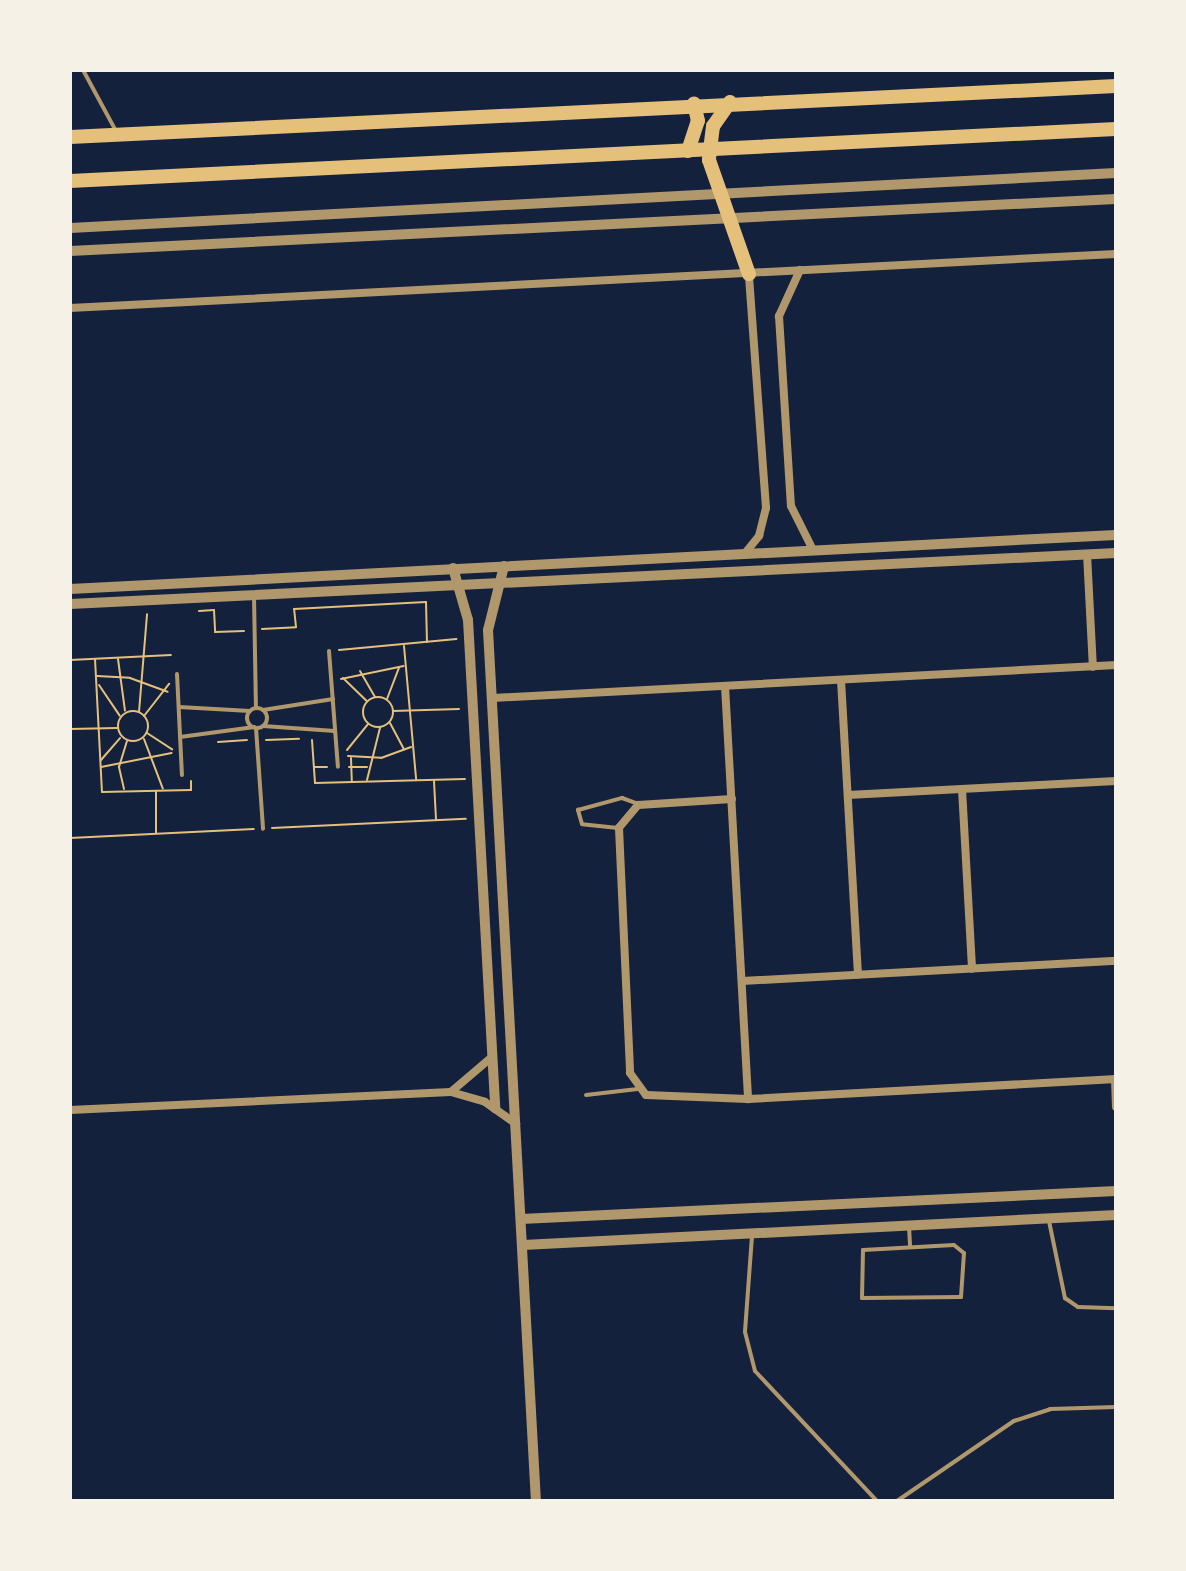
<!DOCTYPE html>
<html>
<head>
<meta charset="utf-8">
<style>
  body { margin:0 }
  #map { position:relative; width:1186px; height:1571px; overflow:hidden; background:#14213d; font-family:Signika,sans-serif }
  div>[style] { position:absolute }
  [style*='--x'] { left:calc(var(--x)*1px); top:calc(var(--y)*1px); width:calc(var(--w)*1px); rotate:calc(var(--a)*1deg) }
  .path>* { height:2px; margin:-1px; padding:0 1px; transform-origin:1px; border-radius:1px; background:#e5c07b }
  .path>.ring { margin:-1px; padding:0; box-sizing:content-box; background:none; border:2px solid #e5c07b; border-radius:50% }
  .service>* { height:4px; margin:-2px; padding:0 2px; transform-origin:2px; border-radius:2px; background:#b1986c }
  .service>.ring { margin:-2px; padding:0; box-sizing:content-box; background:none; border:4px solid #b1986c; border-radius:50% }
  .minor>* { height:8px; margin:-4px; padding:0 4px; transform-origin:4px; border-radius:4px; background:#b1986c }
  .tertiary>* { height:10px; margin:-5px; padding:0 5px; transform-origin:5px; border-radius:5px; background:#b1986c }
  .primary>* { height:14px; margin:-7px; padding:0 7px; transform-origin:7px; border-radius:7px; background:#e5c07b }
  span { translate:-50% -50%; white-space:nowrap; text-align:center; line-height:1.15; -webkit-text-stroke:6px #f6f1e7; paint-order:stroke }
  .frame { position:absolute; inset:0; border:72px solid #f6f1e7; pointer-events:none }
</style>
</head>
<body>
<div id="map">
  <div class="path">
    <div style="--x:199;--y:611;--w:15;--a:-4"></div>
    <div style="--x:214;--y:610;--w:22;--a:87"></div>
    <div style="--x:215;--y:632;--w:29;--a:-2"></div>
    <div style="--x:262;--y:629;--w:34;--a:-3"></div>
    <div style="--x:296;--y:627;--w:18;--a:-96"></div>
    <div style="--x:294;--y:609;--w:132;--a:-3"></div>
    <div style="--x:426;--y:602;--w:40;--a:88.6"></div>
    <div style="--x:404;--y:646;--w:134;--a:84.8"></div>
    <div style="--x:339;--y:650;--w:118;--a:-5.4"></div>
    <div style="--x:95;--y:659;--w:133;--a:87"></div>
    <div style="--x:102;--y:792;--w:89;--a:-1.3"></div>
    <div style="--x:191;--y:790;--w:9;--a:-90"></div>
    <div style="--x:118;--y:659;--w:52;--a:82.3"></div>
    <div style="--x:70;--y:660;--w:101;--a:-2.8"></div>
    <div style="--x:360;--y:671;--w:30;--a:60"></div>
    <div style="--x:97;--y:676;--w:33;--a:3"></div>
    <div style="--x:130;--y:678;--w:40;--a:20.2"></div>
    <div style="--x:343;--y:678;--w:33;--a:44"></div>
    <div style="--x:341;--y:679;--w:64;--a:-11.7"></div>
    <div style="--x:99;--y:685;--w:37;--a:56"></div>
    <div class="ring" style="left:363px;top:697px;width:28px;height:28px"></div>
    <div style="--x:387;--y:699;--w:33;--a:-69"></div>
    <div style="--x:393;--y:711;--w:66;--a:-1.7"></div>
    <div class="ring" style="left:118px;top:711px;width:28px;height:28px"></div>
    <div style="--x:139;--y:712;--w:98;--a:-85.3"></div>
    <div style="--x:144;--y:716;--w:41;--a:-52"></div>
    <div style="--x:390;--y:723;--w:30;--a:62"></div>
    <div style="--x:70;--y:729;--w:47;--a:-1.2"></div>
    <div style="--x:147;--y:733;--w:30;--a:33"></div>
    <div style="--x:144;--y:739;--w:53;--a:69.2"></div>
    <div style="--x:266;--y:740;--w:33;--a:-2"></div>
    <div style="--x:312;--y:740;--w:43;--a:86"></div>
    <div style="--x:315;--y:783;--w:150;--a:-1.5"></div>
    <div style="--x:218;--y:742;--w:29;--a:-4"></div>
    <div style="--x:347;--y:750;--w:33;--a:-51"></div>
    <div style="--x:348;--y:756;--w:33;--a:3"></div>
    <div style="--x:381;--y:758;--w:32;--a:-20"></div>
    <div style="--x:351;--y:758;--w:24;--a:88"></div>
    <div style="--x:101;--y:760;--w:29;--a:-49"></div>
    <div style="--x:101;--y:767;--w:72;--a:-11.2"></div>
    <div style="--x:314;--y:767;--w:13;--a:0"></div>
    <div style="--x:349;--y:767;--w:18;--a:0"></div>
    <div style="--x:367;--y:780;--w:54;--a:-76"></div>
    <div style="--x:434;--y:781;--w:38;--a:87"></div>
    <div style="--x:124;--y:789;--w:23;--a:-103"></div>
    <div style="--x:119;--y:767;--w:27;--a:-73"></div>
    <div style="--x:272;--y:828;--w:194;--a:-2.7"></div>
    <div style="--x:156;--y:833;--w:42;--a:-90"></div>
    <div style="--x:70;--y:838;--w:184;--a:-2.8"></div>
  </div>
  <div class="service">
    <div style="--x:83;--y:70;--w:72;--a:61.6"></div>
    <div style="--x:254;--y:596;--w:112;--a:89"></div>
    <div style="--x:329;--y:651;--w:116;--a:85.6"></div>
    <div style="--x:177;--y:674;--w:101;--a:87.2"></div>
    <div style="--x:179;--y:707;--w:71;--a:3.2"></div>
    <div class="ring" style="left:247px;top:708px;width:16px;height:16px"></div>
    <div style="--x:263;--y:710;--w:71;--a:-8.9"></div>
    <div style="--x:263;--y:726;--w:72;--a:4"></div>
    <div style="--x:256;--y:728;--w:101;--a:86"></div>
    <div style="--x:180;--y:737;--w:75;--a:-7.7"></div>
    <div style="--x:618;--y:828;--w:36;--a:-174"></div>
    <div style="--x:582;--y:824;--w:15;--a:-106"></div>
    <div style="--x:578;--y:810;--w:46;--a:-15.3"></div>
    <div style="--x:622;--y:798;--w:15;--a:20"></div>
    <div style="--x:586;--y:1095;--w:52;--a:-6.6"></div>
    <div style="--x:1049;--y:1221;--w:79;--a:78.3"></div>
    <div style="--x:1065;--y:1298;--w:16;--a:35"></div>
    <div style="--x:1078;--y:1307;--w:38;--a:2"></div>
    <div style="--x:909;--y:1226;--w:21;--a:87"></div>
    <div style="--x:752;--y:1236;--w:96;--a:94.2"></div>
    <div style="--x:745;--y:1332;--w:40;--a:75.6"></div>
    <div style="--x:755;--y:1371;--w:178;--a:46.8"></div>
    <div style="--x:954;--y:1245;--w:13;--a:39"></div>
    <div style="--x:964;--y:1253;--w:44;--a:93.9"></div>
    <div style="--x:961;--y:1297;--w:99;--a:179.4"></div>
    <div style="--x:862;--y:1298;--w:48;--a:-88.8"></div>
    <div style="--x:863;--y:1250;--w:91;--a:-3.1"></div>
    <div style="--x:897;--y:1501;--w:142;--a:-34.4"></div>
    <div style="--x:1014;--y:1421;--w:38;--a:-18"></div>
    <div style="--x:1050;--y:1409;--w:66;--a:-1.7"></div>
  </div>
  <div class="minor">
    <div style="--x:800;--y:270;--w:51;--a:114.5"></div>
    <div style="--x:779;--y:316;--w:190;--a:86.4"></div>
    <div style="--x:791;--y:506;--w:47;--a:63.4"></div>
    <div style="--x:70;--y:308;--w:1047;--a:-2.96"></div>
    <div style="--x:746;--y:552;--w:21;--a:-51"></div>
    <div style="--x:759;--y:536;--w:29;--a:-76"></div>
    <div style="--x:766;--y:508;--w:235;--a:-94.2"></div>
    <div style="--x:1087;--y:554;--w:113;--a:87"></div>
    <div style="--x:841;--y:680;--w:295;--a:86.7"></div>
    <div style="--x:725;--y:686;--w:414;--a:86.8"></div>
    <div style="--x:493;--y:698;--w:624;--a:-3.03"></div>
    <div style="--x:962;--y:789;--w:180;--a:86.8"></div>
    <div style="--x:848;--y:795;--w:268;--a:-3"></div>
    <div style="--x:732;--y:799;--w:94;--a:176.3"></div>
    <div style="--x:638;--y:805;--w:30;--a:130"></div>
    <div style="--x:619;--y:828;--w:245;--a:87.4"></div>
    <div style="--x:630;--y:1073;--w:27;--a:54"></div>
    <div style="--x:646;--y:1095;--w:102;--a:2.2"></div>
    <div style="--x:748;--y:1099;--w:369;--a:-3.1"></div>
    <div style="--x:742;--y:981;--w:375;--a:-3.1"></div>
    <div style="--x:1115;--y:1079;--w:28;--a:88"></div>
    <div style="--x:452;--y:1091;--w:52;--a:-40.4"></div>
    <div style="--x:70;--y:1110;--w:381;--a:-2.7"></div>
    <div style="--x:451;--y:1092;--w:35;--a:16"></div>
    <div style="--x:485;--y:1102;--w:38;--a:35"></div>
  </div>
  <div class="tertiary">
    <div style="--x:70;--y:228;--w:1047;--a:-3.01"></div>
    <div style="--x:70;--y:251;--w:1047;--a:-2.85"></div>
    <div style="--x:504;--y:566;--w:66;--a:104"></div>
    <div style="--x:488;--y:630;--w:872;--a:86.85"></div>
    <div style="--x:453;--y:568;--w:54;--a:73.9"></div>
    <div style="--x:468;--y:620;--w:489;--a:86.8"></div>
    <div style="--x:70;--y:589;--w:1047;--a:-2.96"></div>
    <div style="--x:70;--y:604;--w:1047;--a:-2.79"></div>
    <div style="--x:521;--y:1219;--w:596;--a:-2.69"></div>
    <div style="--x:523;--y:1245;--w:594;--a:-2.9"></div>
  </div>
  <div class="primary">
    <div style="--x:730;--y:102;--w:29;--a:125"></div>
    <div style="--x:713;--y:126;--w:34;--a:97"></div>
    <div style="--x:709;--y:160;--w:121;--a:70.7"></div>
    <div style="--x:70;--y:137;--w:1047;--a:-2.79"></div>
    <div style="--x:688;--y:151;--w:32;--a:-72"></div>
    <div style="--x:698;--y:121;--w:18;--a:-103"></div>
    <div style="--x:70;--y:181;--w:1047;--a:-2.85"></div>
  </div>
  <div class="frame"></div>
</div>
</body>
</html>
